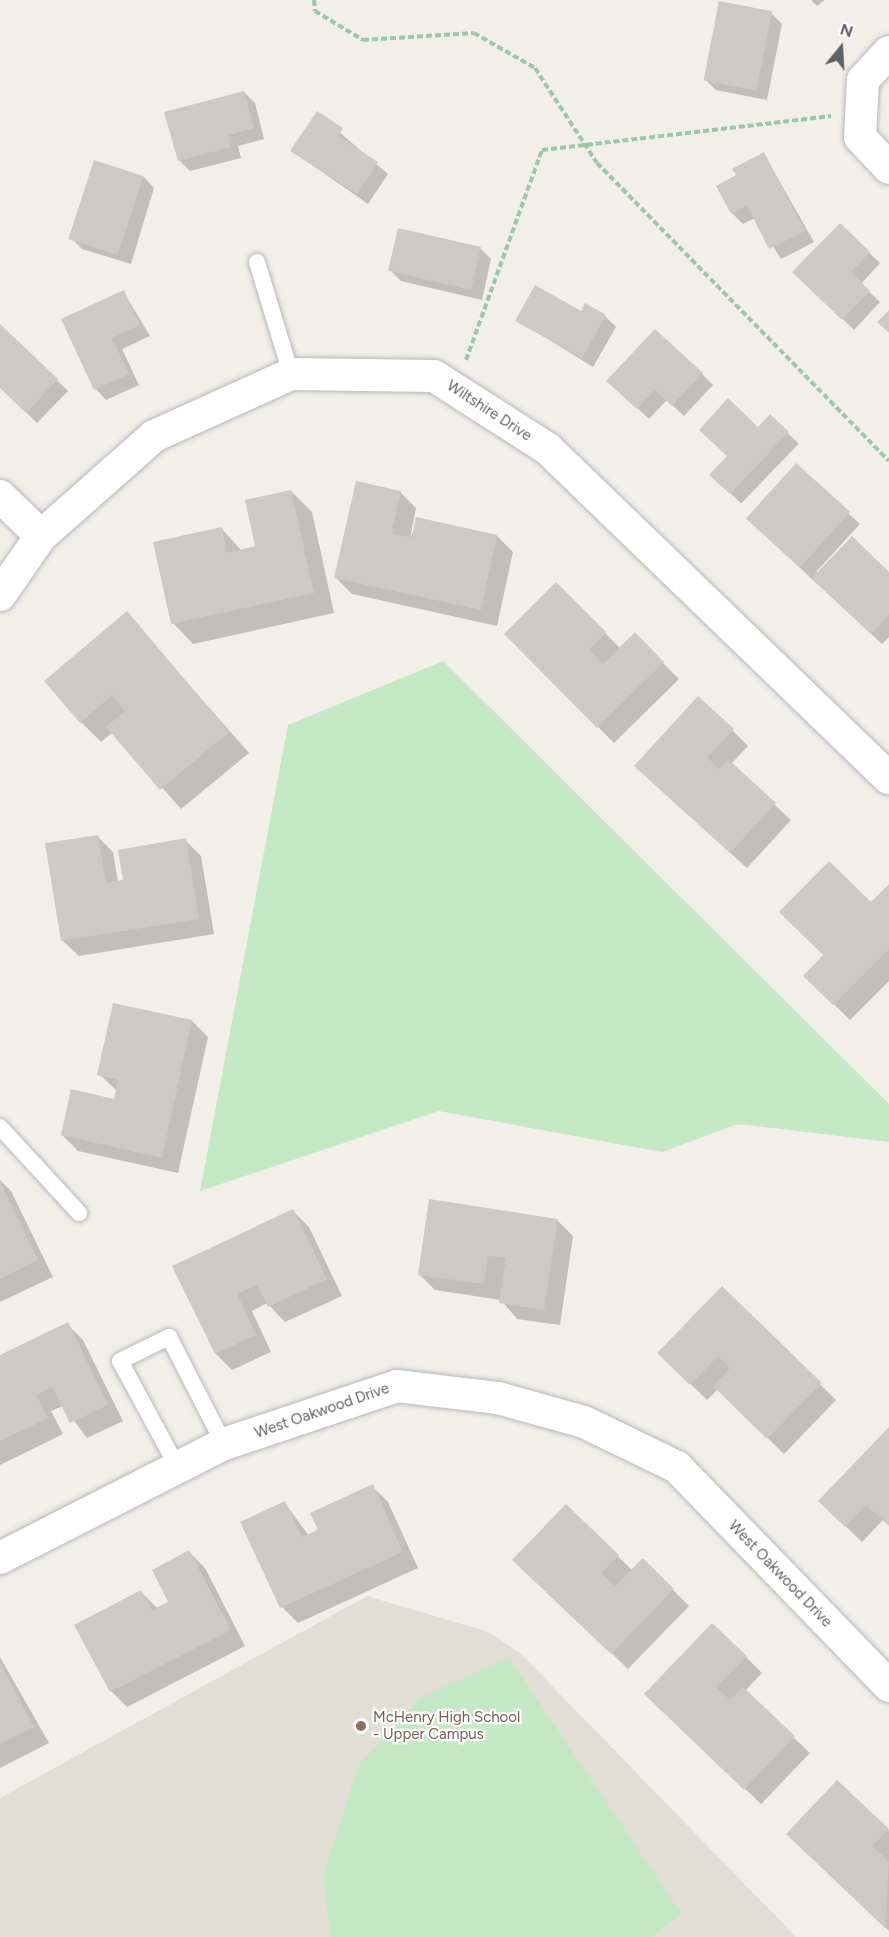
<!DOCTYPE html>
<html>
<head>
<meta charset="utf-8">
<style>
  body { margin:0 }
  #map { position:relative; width:889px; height:1937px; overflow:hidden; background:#f1efe8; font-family:Figtree,sans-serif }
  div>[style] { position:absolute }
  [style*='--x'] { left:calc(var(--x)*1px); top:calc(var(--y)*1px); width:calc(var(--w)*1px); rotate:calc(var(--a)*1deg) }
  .education>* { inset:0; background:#e1ded6 }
  .green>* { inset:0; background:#c5e8c5 }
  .shadow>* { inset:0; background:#0003; transform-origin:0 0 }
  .building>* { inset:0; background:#cccac5; transform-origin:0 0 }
  .path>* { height:4px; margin-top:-2px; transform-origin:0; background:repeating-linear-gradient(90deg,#9cc7a9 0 6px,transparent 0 9px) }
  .roads { filter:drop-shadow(0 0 2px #b5b8bc) drop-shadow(0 0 2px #b5b8bc) }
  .lane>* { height:16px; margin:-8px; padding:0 8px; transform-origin:8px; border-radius:8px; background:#fff }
  .street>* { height:32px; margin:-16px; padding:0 16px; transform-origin:16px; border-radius:16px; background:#fff }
  .dots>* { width:16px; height:16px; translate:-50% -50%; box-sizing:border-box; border:3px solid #fff; border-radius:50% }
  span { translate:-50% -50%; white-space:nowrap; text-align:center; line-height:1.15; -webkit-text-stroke:4.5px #fff; paint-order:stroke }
  .street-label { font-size:15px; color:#5f6368 }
  .education-label { font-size:15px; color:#785e54 }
  .left { translate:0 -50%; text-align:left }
  .north { position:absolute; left:811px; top:18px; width:60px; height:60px; -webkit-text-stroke:4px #fff; paint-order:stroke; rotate:18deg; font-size:16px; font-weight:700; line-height:24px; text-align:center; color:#5f6368 }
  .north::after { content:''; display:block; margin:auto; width:21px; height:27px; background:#5f6368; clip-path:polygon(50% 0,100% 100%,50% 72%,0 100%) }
</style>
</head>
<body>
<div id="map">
  <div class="education">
    <div style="clip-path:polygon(367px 1596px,489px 1632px,520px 1653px,796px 1937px,0 1937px,0 1798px)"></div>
  </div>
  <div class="green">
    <div style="clip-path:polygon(443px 661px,889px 1104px,889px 1142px,738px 1124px,662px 1152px,439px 1111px,200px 1191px,288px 725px)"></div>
    <div style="clip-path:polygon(509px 1658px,682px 1914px,650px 1937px,331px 1937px,323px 1878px,358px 1766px,420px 1698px)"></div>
  </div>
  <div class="shadow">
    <div style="clip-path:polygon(811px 0,825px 0,817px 6px)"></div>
    <div style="clip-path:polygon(771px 13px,782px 24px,767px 100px,716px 90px,705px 79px)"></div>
    <div style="clip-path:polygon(244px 92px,255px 103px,264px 139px,238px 146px,241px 158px,190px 171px,179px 160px)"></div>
    <div style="clip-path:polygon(317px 113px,388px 174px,368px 204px,292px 151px)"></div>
    <div style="clip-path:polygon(764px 154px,814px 242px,781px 259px,755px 218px,743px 224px,732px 213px,738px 176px)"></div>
    <div style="clip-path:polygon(95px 162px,144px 177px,154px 188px,131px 264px,82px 249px,71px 238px)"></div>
    <div style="clip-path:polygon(840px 225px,880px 263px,861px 284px,880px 302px,854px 330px,794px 272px)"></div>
    <div style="clip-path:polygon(480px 248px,491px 259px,482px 300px,401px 281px,390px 270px)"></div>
    <div style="clip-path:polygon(123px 291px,150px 336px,122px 349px,139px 385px,106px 400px,96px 389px,63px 320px)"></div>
    <div style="clip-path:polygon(582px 313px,605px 316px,616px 327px,593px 367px,517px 320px)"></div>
    <div style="clip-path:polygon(0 326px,68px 391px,37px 423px,0 387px)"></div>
    <div style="clip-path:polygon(702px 374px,713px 385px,684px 416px,667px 400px,649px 419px,619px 391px)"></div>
    <div style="left:770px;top:416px;width:40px;height:83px;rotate:44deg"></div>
    <div style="clip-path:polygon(796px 465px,860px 524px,816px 572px,889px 574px,889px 637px,882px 644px,758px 529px)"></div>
    <div style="clip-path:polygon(291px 491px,312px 512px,334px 613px,193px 644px,173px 623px,221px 528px,242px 551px,257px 548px)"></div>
    <div style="clip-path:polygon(400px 492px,416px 508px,410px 539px,418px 519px,497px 536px,513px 552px,497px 626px,352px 594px,336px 578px)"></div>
    <div style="clip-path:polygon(556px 584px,621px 649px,635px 635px,679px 679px,614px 743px,506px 634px)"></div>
    <div style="clip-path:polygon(127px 614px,249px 753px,181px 809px,113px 732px,101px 742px,81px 722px)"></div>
    <div style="clip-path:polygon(732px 730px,748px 746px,731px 764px,791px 820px,747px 868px,652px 782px)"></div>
    <div style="clip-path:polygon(97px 836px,113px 852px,118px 882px,185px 840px,201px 856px,214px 934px,79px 956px,62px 940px)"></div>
    <div style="clip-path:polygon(889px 886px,889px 981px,850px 1020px,805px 976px)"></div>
    <div style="clip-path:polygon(192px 1021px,208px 1037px,178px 1173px,78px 1151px,62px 1135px,115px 1101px,117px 1091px,99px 1074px)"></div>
    <div style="clip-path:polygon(0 1180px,11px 1191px,53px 1277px,0 1302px)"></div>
    <div style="clip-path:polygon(293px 1211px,309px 1227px,342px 1296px,285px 1322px,267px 1303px,252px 1311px,271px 1352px,232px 1370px,216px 1354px,174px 1266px)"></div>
    <div style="clip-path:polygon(557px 1220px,573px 1236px,560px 1325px,517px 1319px,501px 1300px,435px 1290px,419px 1274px)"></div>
    <div style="clip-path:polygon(722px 1288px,836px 1400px,784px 1454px,718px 1389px,707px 1400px,659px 1353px)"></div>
    <div style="clip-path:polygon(67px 1324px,83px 1340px,123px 1421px,87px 1438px,63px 1406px,51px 1411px,63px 1434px,0 1465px,0 1356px)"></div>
    <div style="clip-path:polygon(889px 1429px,889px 1525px,883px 1520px,862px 1542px,836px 1517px)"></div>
    <div style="clip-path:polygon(372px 1486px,388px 1502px,418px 1568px,298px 1623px,282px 1607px,242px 1523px,285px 1503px,309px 1536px)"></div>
    <div style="clip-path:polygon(566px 1506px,633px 1571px,643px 1560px,689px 1606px,628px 1669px,530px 1575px)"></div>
    <div style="clip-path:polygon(189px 1552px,205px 1568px,245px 1646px,127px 1707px,111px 1691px,141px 1592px,157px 1608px,170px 1603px)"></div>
    <div style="clip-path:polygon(0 1657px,49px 1743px,0 1768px)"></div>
    <div style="clip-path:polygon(746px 1657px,762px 1673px,745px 1691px,810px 1753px,761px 1804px,662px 1710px)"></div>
    <div style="clip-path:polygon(838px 1782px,889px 1831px,889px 1931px,804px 1850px)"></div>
  </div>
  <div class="building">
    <div style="left:719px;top:1px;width:54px;height:81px;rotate:11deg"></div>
    <div style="clip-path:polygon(244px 91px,254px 128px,229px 135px,231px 147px,178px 161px,164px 112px)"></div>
    <div style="clip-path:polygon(317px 111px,343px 128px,338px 136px,378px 162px,357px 194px,290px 151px)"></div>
    <div style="clip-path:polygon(764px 152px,805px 231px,769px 249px,747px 206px,731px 214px,716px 186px,736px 175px,732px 169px)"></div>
    <div style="left:94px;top:160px;width:52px;height:83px;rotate:18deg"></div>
    <div style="clip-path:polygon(840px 223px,870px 252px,851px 272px,870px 291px,842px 320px,792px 272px)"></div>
    <div style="left:398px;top:228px;width:85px;height:44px;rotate:13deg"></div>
    <div style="clip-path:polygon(535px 285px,581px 311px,585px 303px,606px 315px,582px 358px,515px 321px)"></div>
    <div style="clip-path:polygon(124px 290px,140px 325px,112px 338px,129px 374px,94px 390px,61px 319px)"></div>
    <div style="clip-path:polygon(889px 310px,889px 333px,877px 322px)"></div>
    <div style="clip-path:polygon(0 324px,58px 379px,26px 413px,0 388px)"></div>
    <div style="clip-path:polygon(655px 329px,703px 373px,672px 406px,655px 390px,637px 409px,606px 381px)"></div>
    <div style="clip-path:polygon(728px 398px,758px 427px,770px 414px,789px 432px,730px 494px,709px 475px,727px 456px,699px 430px)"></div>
    <div style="left:796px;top:463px;width:73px;height:75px;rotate:42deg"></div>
    <div style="clip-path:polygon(356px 481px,401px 491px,392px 533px,412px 538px,416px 517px,497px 535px,481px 610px,334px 578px)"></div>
    <div style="clip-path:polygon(291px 490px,314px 593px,171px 624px,153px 542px,222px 527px,227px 553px,255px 546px,245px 500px)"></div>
    <div style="clip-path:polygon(852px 536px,889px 572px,889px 615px,871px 634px,812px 578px)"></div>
    <div style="clip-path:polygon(556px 582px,606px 632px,589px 650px,603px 664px,635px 632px,664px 662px,597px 728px,504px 634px)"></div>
    <div style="clip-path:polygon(127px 611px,229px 732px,160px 790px,106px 727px,125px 711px,112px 695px,80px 723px,44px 681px)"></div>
    <div style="clip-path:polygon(698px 696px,734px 729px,707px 757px,719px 769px,728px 759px,776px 803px,730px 853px,634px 766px)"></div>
    <div style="clip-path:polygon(98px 835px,106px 883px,123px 880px,118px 850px,186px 838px,199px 919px,61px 941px,45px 843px)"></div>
    <div style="clip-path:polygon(829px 861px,871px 902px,889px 884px,889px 949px,833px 1005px,803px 976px,823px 955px,779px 912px)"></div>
    <div style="clip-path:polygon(113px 1003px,192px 1020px,162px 1158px,61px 1135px,71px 1089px,114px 1099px,118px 1080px,97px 1075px)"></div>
    <div style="clip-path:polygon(0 1182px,38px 1260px,0 1279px)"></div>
    <div style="clip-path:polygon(429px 1199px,558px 1219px,544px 1310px,499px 1303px,506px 1258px,488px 1256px,484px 1284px,418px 1275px)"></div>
    <div style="clip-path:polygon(293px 1209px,327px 1279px,268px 1307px,257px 1285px,237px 1294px,256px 1335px,215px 1354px,172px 1266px)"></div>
    <div style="clip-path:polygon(722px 1286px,822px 1383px,767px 1439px,713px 1386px,730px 1368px,718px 1356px,690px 1385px,657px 1353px)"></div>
    <div style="clip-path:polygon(68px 1322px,108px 1405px,70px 1423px,52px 1387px,36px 1395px,48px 1418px,0 1441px,0 1355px)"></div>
    <div style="clip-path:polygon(889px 1427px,889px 1526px,866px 1505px,845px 1527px,818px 1501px)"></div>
    <div style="clip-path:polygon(373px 1484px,403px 1552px,280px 1608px,240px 1522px,285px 1501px,302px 1537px,318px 1530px,310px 1513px)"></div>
    <div style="clip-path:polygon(566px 1504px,619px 1555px,601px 1573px,615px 1586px,643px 1558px,674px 1589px,611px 1654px,512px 1560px)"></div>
    <div style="clip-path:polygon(189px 1550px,231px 1630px,110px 1692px,74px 1625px,141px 1590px,152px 1610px,168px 1602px,152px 1570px)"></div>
    <div style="clip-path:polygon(712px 1623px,747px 1656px,716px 1687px,730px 1700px,743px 1687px,795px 1736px,744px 1790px,644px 1694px)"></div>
    <div style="clip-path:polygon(0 1663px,34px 1727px,0 1744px)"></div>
    <div style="clip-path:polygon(837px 1780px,889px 1829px,872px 1846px,889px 1862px,885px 1928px,786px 1834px)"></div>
  </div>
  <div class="path">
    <div style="--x:314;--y:0;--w:11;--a:85"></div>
    <div style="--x:315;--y:11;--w:56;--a:31.1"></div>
    <div style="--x:363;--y:40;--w:111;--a:-3.6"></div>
    <div style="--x:474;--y:33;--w:70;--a:29.8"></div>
    <div style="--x:535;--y:68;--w:113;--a:56.9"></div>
    <div style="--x:597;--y:163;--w:417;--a:45.6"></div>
    <div style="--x:466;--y:360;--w:223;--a:-70.1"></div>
    <div style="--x:542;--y:150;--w:291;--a:-6.7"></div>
  </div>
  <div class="roads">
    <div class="lane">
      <div style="--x:257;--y:262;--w:117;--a:73.1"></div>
      <div style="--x:0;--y:1127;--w:117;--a:47.4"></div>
      <div style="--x:179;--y:1470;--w:124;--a:-118.4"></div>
      <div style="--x:120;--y:1361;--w:55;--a:-26.1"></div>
      <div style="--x:169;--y:1337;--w:120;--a:62.8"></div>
    </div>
    <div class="street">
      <div style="--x:889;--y:52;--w:38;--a:133"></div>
      <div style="--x:863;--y:80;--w:57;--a:93"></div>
      <div style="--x:860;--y:137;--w:42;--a:46.9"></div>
      <div style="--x:0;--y:496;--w:57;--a:44.3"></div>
      <div style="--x:0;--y:595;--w:72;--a:-55.2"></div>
      <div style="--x:41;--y:536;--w:151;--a:-41.5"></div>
      <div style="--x:154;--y:436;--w:150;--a:-24.3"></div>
      <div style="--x:291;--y:374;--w:143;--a:0.8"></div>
      <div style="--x:434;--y:376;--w:135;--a:32.6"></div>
      <div style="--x:548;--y:449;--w:474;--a:44"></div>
      <div style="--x:0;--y:1558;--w:251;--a:-27"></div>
      <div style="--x:224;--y:1444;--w:182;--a:-18.5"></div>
      <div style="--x:397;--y:1386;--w:102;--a:6.8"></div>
      <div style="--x:498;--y:1398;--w:89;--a:15.6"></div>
      <div style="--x:584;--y:1422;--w:103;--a:25.8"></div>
      <div style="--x:677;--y:1467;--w:305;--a:45.9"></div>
    </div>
  </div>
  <div class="dots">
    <div style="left:361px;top:1726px;background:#8d6e63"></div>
  </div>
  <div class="street-label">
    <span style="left:489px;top:411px;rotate:33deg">Wiltshire Drive</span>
    <span style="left:322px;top:1411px;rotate:-19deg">West Oakwood Drive</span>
    <span style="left:780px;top:1574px;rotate:46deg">West Oakwood Drive</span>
  </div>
  <div class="education-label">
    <span class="left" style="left:373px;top:1726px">McHenry High School<br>- Upper Campus</span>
  </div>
  <div class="north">N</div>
</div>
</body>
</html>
